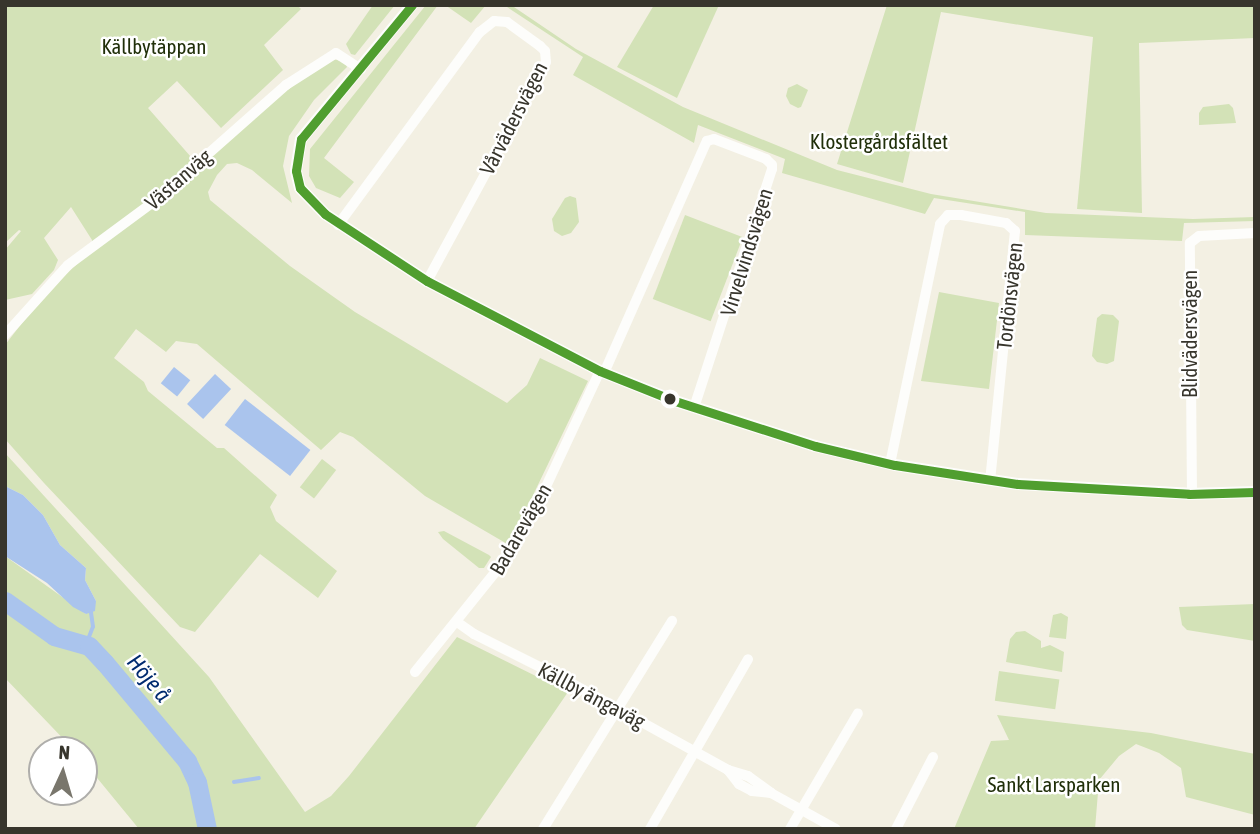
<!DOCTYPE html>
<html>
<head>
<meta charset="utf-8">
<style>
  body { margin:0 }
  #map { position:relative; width:1260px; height:834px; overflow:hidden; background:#f3f0e3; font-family:"Asap Condensed",sans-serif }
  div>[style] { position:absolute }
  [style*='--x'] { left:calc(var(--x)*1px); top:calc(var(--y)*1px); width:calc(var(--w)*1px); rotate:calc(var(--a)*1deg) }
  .green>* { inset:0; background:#d3e2b7; transform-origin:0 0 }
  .water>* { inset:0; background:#aac4ed; transform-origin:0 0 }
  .stream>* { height:3.5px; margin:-1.75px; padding:0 1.75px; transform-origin:1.75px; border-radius:1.75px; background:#aac4ed }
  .river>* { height:19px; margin:-9.5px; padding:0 9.5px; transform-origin:9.5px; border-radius:9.5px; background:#aac4ed }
  .minor>* { height:10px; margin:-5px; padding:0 5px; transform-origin:5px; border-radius:5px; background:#fdfdfb }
  .tertiary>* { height:12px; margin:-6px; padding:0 6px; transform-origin:6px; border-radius:6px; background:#fdfdfb }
  .bus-1>* { height:9px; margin:-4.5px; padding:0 4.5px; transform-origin:4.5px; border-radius:4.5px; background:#509e2f }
  .dots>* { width:19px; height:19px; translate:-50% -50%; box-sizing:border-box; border:4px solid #fff; border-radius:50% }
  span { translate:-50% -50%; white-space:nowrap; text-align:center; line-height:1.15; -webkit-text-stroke:5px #fff; paint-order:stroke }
  .park-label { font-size:21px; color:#202f09 }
  .street-label { font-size:21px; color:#37352c }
  .water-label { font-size:23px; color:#002b6f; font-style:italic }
  .frame { position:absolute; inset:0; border:7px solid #37352c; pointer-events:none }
  .north { position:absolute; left:28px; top:736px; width:70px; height:70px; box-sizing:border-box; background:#fff; border:2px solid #afaeab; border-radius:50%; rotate:4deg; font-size:19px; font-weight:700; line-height:28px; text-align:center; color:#37352c }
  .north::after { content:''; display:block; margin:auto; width:24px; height:32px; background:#79766c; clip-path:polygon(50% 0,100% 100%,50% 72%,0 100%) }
</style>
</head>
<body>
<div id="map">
  <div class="green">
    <div style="clip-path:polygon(8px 5px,297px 5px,301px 9px,264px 45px,283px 70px,221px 128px,177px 81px,148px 108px,191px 157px,195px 157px,192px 164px,276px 96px,333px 59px,345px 62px,347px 67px,314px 100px,289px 136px,283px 166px,292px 203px,252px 170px,237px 163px,227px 164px,217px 175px,208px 192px,210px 200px,290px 266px,355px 312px,507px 403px,527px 385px,540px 358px,588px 381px,509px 545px,425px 496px,353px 437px,340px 432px,321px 450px,197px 344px,176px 341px,166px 352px,136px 329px,114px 358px,144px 382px,148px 391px,217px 448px,224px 448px,277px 495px,270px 507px,276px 521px,337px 571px,318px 598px,260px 554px,195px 632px,180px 627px,44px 483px,5px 439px,5px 345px,43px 296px,91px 251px,92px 240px,71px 207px,44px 238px,58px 260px,54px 270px,32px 294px,5px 300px,5px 250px,21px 231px,19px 230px,5px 243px,5px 7px)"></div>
    <div style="clip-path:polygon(373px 5px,395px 5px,355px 55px,351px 54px,346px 44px)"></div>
    <div style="clip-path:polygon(426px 5px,438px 5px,324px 158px,354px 182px,340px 198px,316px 188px,309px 176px,310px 149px)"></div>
    <div style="clip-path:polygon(445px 5px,486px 5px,471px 23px)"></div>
    <div style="clip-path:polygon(504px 5px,511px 5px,576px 49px,683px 107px,837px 170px,931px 194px,1046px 213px,1193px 219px,1255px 217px,1255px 221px,1184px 223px,1182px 241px,1025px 235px,1025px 212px,934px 198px,925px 214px,782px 173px,785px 159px,698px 125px,694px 143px,573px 75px,583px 57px)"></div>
    <div style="clip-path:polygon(654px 5px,719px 5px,677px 98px,617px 67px)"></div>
    <div style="clip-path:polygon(887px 5px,1255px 5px,1255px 38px,1139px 43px,1142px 213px,1077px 209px,1093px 37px,941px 12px,903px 183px,837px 164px)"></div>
    <div style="clip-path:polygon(797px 84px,808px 90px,801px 107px,798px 108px,790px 104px,786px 96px,788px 88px)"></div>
    <div style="clip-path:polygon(1229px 104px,1233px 108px,1236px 123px,1199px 125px,1199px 113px,1203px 107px)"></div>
    <div style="clip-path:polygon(570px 196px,576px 198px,579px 222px,571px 233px,562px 236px,554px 231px,552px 219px,565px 198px)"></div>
    <div style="left:685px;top:215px;width:62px;height:90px;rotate:21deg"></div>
    <div style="clip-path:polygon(939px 292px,999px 303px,989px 389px,921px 381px)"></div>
    <div style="clip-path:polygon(1102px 314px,1113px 315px,1119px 321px,1114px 361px,1107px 364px,1097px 362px,1092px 356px,1097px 318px)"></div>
    <div style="clip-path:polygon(5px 453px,209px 677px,305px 812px,331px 796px,349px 776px,457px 637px,568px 692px,474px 829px,139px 829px,84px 762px,84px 750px,74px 750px,5px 678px,5px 556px,86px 614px,96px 601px,85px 580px,86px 568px,60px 545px,43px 515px,23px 495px,5px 486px)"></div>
    <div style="left:322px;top:459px;width:18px;height:36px;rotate:38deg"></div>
    <div style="clip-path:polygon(444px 531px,489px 555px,491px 557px,484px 568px,479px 568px,443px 539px,438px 532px)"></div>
    <div style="clip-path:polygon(1255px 604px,1255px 641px,1187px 630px,1182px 625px,1179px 607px)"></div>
    <div style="clip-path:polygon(1061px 613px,1068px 617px,1066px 639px,1049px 637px,1053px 615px)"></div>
    <div style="clip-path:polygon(1025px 631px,1041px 641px,1041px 648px,1050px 645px,1064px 652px,1062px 672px,1006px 662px,1010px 639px,1016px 632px)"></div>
    <div style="left:999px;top:671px;width:61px;height:30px;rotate:8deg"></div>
    <div style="clip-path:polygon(997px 715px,1151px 733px,1255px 754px,1255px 815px,1186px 797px,1181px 768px,1159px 753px,1136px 744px,1119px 756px,1099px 780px,1095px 829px,954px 829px,991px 741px,1009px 740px)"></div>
  </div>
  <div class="water">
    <div style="left:174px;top:367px;width:21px;height:21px;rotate:39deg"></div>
    <div style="left:215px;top:374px;width:22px;height:41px;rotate:43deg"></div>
    <div style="left:245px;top:399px;width:83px;height:33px;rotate:38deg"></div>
    <div style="clip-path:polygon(5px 486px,23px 495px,43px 515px,60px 545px,86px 568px,85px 580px,96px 601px,95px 611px,86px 614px,73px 607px,47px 583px,5px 556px)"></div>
  </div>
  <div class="stream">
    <div style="--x:86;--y:645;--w:19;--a:-69"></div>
    <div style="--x:93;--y:627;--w:15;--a:-98"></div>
    <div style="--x:234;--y:782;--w:25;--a:-9"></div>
  </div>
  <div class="river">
    <div style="--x:5;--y:601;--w:60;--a:35.5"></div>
    <div style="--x:54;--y:636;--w:36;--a:16"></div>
    <div style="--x:89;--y:646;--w:23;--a:47"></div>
    <div style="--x:105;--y:663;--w:128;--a:50.1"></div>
    <div style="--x:187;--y:761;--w:23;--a:65"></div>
    <div style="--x:197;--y:782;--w:48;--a:78"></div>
  </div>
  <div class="minor">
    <div style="--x:338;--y:225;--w:240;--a:-53.7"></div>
    <div style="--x:480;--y:32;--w:18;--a:-38"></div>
    <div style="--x:494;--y:21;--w:13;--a:4"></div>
    <div style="--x:507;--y:22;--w:41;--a:36"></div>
    <div style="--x:540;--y:46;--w:7;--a:45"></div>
    <div style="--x:545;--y:51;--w:11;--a:85"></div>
    <div style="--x:546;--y:62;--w:249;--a:118.5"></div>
    <div style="--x:5;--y:335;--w:94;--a:-48"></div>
    <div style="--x:68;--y:265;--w:109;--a:-36.5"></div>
    <div style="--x:156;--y:200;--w:174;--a:-41.5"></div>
    <div style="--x:286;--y:85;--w:59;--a:-32.6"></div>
    <div style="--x:336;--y:53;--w:30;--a:33"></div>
    <div style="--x:604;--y:373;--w:254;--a:-66.1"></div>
    <div style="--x:707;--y:141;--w:7;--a:-16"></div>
    <div style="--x:714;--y:139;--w:56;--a:21"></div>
    <div style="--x:766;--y:159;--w:8;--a:45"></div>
    <div style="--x:772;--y:165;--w:4;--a:90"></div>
    <div style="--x:772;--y:169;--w:251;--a:108.1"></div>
    <div style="--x:890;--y:464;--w:245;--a:-78.2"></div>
    <div style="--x:940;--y:224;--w:12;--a:-48"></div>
    <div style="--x:948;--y:215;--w:13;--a:0"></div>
    <div style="--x:961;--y:215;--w:46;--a:10.1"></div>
    <div style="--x:1006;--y:223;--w:12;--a:42"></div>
    <div style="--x:1015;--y:231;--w:250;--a:95.7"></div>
    <div style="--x:1192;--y:494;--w:251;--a:-90.5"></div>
    <div style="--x:1190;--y:243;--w:11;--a:-38"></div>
    <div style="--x:1199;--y:236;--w:56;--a:-3.1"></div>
    <div style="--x:457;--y:622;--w:21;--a:35"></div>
    <div style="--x:474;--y:634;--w:101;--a:26.6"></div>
    <div style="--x:564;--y:679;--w:188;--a:29"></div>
    <div style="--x:728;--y:770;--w:21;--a:17"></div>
    <div style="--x:748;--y:776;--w:29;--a:36"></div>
    <div style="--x:771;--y:793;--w:74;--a:29"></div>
    <div style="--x:415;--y:672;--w:145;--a:-51.2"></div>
    <div style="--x:506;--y:559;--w:59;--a:-59.5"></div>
    <div style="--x:536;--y:508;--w:151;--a:-65"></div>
    <div style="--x:728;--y:770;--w:18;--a:52"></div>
    <div style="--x:739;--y:784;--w:15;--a:28"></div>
    <div style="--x:752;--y:791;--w:19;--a:6"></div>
    <div style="--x:543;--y:829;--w:245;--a:-58.2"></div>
    <div style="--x:650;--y:829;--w:196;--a:-60"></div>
    <div style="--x:790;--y:829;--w:134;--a:-59.6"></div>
    <div style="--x:896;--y:829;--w:81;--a:-62.8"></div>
  </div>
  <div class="tertiary">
    <div style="--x:412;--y:5;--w:174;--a:129.6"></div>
    <div style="--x:301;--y:139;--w:32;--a:99"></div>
    <div style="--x:296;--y:171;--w:17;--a:77"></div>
    <div style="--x:300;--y:188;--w:36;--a:46"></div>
    <div style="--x:325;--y:214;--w:122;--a:33.3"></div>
    <div style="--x:427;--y:281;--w:195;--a:27.5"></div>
    <div style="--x:600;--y:371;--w:81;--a:21.8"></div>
    <div style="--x:675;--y:401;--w:147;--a:17.8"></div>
    <div style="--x:815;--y:446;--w:82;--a:13.4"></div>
    <div style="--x:895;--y:465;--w:124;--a:8.8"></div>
    <div style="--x:1018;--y:484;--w:171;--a:3.3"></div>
    <div style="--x:1189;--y:494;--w:66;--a:-1.7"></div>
  </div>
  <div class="bus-1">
    <div style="--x:412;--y:5;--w:174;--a:129.6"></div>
    <div style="--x:301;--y:139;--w:32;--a:99"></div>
    <div style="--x:296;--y:171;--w:17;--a:77"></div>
    <div style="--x:300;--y:188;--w:36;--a:46"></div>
    <div style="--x:325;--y:214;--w:122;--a:33.3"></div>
    <div style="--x:427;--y:281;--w:195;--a:27.5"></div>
    <div style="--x:600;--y:371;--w:81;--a:21.8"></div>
    <div style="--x:675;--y:401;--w:147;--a:17.8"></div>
    <div style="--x:815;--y:446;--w:82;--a:13.4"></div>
    <div style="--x:895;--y:465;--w:124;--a:8.8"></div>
    <div style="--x:1018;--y:484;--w:171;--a:3.3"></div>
    <div style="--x:1189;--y:494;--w:66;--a:-1.7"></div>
  </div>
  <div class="dots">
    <div style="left:670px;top:399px;background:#37352c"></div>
  </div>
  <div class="park-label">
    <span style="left:154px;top:46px">Källbytäppan</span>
    <span style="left:879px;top:141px">Klostergårdsfältet</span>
    <span style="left:1054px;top:784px">Sankt Larsparken</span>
  </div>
  <div class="street-label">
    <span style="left:513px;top:118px;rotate:-63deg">Vårvädersvägen</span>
    <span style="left:178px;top:179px;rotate:-41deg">Västanväg</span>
    <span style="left:746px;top:252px;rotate:-73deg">Virvelvindsvägen</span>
    <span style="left:1009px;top:296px;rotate:-84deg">Tordönsvägen</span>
    <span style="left:1189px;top:334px;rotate:-90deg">Blidvädersvägen</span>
    <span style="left:520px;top:529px;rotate:-60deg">Badarevägen</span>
    <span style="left:592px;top:695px;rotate:28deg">Källby ängaväg</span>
  </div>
  <div class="water-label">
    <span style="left:149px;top:678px;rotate:50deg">Höje å</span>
  </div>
  <div class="frame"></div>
  <div class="north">N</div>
</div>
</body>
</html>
